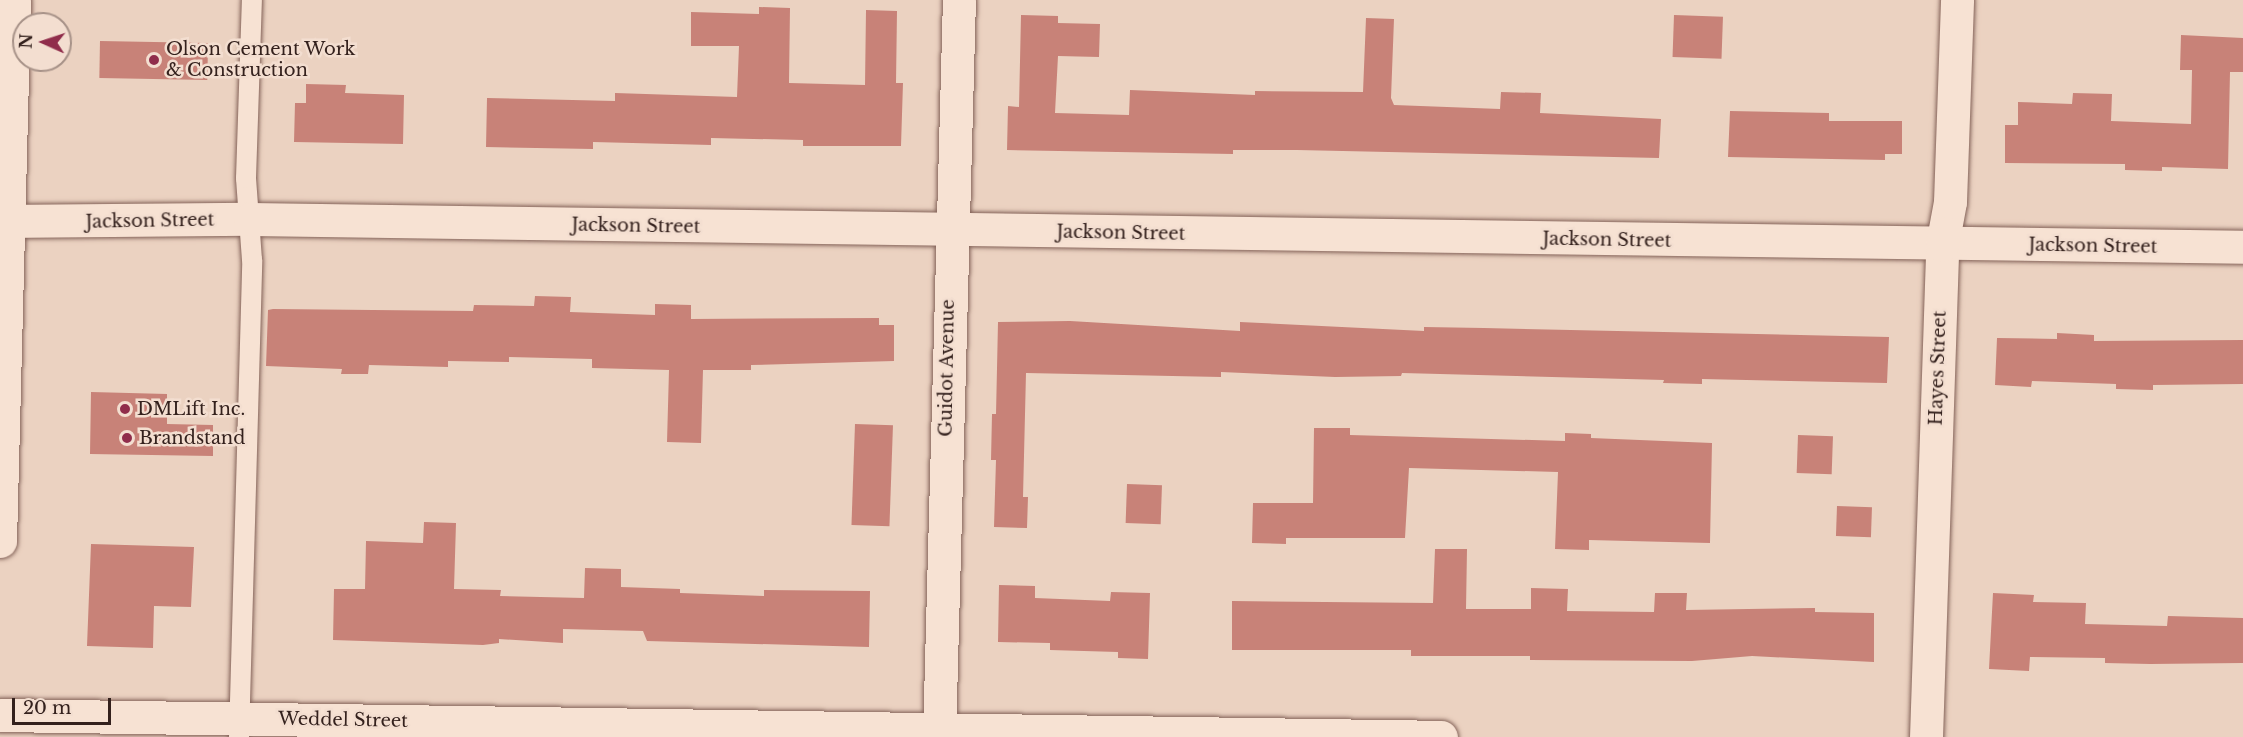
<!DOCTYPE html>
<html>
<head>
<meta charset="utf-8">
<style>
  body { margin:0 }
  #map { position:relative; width:2243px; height:737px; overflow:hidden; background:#ebd2c1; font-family:"Libre Baskerville",serif }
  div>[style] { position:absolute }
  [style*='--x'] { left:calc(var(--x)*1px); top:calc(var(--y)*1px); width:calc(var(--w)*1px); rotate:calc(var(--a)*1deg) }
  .building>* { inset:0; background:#c88278; transform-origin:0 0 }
  .roads { filter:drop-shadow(0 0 2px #846359) drop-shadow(0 0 2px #846359) }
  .service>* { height:20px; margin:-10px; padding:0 10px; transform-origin:10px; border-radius:10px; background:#f7e2d3 }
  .minor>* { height:33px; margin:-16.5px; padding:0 16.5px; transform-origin:16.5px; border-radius:16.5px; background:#f7e2d3 }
  .secondary>* { height:33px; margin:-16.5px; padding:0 16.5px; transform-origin:16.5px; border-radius:16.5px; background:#f7e2d3 }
  .dots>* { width:16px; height:16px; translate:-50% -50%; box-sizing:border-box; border:3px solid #f3ded0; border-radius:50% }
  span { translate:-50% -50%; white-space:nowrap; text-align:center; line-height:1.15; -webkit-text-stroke:5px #f3ded0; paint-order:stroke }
  .poi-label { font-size:18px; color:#34211d }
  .left { translate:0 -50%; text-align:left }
  .street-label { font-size:18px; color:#34211d }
  .north { position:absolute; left:12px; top:12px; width:60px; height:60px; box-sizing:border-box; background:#f3ded0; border:2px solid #a79288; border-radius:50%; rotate:273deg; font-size:16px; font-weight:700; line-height:24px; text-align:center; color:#34211d }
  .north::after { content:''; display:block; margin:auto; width:21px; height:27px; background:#902d4b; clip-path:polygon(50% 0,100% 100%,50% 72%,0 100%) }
  .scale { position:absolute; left:12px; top:698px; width:99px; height:27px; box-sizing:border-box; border:3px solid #34211d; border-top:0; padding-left:8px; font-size:18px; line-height:21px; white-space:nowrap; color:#34211d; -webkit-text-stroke:4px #f3ded0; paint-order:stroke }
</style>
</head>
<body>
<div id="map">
  <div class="building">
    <div style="clip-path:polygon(759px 7px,790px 8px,789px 83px,865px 85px,866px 10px,897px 11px,896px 83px,903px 83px,901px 146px,803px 146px,803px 140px,711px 138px,711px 145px,593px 142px,593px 149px,486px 147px,487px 98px,615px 101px,615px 93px,737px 97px,739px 46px,691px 46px,691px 12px,759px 14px)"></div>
    <div style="clip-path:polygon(1021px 15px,1058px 16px,1058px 23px,1100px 24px,1099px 57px,1058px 56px,1055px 113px,1129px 115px,1130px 90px,1255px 95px,1255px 91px,1363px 92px,1366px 18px,1394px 19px,1391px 98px,1394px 105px,1500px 109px,1501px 92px,1541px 93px,1540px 113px,1661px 119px,1659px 158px,1297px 150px,1233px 150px,1233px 154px,1007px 150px,1008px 106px,1019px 107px)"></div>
    <div style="left:1674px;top:15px;width:49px;height:42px;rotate:2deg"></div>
    <div style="clip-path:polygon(2181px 35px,2243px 38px,2243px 72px,2230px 72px,2228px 169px,2162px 167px,2162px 171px,2125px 170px,2125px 164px,2005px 163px,2005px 125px,2018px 125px,2018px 102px,2072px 104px,2073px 93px,2112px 94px,2111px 121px,2191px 124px,2192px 70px,2180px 70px)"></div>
    <div style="left:100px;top:41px;width:108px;height:37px;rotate:1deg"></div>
    <div style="clip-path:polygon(306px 84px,346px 85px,345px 93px,404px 95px,403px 144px,294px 142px,295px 103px,306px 103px)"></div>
    <div style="clip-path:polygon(1730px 111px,1829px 113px,1829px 121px,1902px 121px,1902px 154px,1885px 154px,1885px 160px,1728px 157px)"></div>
    <div style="clip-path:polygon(535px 296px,571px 297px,570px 312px,655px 315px,655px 304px,691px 305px,691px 319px,879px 318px,879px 325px,894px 325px,894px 361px,751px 365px,751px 370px,703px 370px,701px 443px,667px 442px,669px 370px,592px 368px,592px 359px,509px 357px,509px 362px,448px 361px,448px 367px,369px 365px,368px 374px,341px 374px,342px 369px,266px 366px,268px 310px,273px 309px,473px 311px,474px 305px,534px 306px)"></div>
    <div style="clip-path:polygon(1070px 321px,1240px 331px,1240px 322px,1424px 331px,1424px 327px,1484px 328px,1889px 337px,1887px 383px,1702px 379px,1702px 384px,1663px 383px,1664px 380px,1402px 373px,1401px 376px,1335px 377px,1221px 372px,1221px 377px,1026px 373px,1023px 497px,1028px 497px,1027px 528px,994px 527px,996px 460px,991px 460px,992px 414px,996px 414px,998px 322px)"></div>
    <div style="clip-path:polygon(2057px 333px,2094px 335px,2094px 341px,2243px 340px,2243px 384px,2153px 385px,2153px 390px,2116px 389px,2116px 384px,2032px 381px,2031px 387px,1995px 385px,1997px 338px,2057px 339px)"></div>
    <div style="clip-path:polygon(91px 392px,167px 394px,167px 424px,213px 425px,213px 456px,90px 454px)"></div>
    <div style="left:855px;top:424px;width:38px;height:101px;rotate:2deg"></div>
    <div style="clip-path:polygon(1314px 428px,1350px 428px,1350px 435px,1565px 441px,1565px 433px,1591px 434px,1591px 438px,1712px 443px,1710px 543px,1589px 540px,1589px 550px,1555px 549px,1558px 472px,1409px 468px,1405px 538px,1286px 538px,1286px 544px,1252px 543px,1253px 503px,1313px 503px)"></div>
    <div style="left:1798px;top:435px;width:35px;height:38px;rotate:2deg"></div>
    <div style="left:1127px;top:484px;width:35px;height:39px;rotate:2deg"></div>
    <div style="left:1837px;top:506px;width:35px;height:30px;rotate:2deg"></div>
    <div style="clip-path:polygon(424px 522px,456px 523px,454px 589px,501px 590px,500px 596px,584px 598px,585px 568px,621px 569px,621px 587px,680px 589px,680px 593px,764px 596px,764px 590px,870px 591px,869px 647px,647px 641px,643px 631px,563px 629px,563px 643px,499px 639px,499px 643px,483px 645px,333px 640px,334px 589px,365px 589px,366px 541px,423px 543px)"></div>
    <div style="clip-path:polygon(91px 544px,194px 547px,191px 607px,154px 606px,153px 648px,87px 646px)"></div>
    <div style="clip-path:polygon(1435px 549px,1467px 549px,1466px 609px,1531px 609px,1531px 588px,1568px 589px,1567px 611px,1654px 612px,1655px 593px,1687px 593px,1686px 610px,1815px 608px,1815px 612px,1874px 613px,1874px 662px,1752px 656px,1692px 661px,1530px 660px,1530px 656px,1411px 656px,1411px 650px,1232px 650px,1232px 601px,1433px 603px)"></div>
    <div style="clip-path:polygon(999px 585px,1035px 586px,1035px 598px,1110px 601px,1111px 592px,1150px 593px,1148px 659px,1118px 658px,1118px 652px,1050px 650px,1050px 643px,998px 642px)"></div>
    <div style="clip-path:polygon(1993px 593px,2034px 595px,2033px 602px,2086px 603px,2085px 624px,2167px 626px,2168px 616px,2243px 618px,2243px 663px,2150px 664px,2105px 663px,2105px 658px,2030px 657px,2029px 671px,1989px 669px)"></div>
  </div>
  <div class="roads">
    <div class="service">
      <div style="--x:239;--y:737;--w:477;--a:-88.4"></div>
      <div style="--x:252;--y:260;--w:82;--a:-94.2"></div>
      <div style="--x:246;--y:178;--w:178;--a:-88.1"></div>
    </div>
    <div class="minor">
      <div style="--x:0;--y:221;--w:250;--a:-0.5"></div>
      <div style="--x:250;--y:219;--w:1993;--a:0.8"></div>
      <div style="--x:0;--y:715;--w:1441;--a:0.87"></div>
      <div style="--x:939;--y:737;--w:737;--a:-88.45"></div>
      <div style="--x:1926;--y:737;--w:492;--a:-88.1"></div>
      <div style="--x:1942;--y:245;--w:44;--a:-79.5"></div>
      <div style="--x:1950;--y:202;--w:202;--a:-88"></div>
    </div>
    <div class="secondary">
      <div style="--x:0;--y:541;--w:541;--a:-88.52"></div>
    </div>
  </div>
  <div class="dots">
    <div style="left:154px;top:60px;background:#902d4b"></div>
    <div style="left:125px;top:409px;background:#902d4b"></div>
    <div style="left:127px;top:438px;background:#902d4b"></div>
  </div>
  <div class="poi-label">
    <span class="left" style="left:166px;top:60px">Olson Cement Work<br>&amp; Construction</span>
    <span class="left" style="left:137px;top:409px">DMLift Inc.</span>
    <span class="left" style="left:139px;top:438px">Brandstand</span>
  </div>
  <div class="street-label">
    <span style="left:150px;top:221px;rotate:-1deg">Jackson Street</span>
    <span style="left:636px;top:226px;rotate:1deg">Jackson Street</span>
    <span style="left:1121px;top:233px;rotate:1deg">Jackson Street</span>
    <span style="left:1607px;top:240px;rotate:1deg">Jackson Street</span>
    <span style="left:2093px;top:246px;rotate:1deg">Jackson Street</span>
    <span style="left:947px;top:368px;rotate:-89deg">Guidot Avenue</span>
    <span style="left:1938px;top:368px;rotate:-88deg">Hayes Street</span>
    <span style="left:343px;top:720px;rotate:1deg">Weddel Street</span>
  </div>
  <div class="north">N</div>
  <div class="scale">20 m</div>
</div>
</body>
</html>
